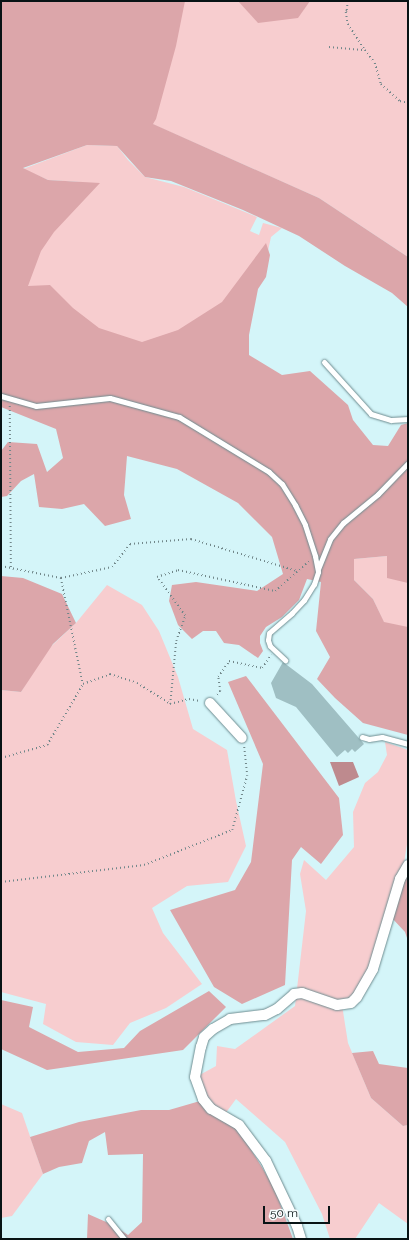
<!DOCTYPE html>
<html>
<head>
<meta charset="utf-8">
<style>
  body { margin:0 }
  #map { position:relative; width:409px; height:1240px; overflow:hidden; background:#d4f5f9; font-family:Raleway,sans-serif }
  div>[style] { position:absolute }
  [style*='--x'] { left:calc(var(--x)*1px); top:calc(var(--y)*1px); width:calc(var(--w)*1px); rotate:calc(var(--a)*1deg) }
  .green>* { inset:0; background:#f7cdcf }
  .forest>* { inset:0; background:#dca6aa }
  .water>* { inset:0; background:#be8a8e }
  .building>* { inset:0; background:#9fbfc3 }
  .path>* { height:1.5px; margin-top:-0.75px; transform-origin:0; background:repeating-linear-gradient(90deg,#71878a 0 1px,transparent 0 4px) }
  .roads { filter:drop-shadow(0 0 1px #6e8c90) drop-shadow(0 0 1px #6e8c90) }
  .service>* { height:5px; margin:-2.5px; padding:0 2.5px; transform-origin:2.5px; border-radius:2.5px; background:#fff }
  .minor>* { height:10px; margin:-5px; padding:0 5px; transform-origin:5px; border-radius:5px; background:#fff }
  span { translate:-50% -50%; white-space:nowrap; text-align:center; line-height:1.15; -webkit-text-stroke:3.5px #f6fdfd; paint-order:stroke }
  .frame { position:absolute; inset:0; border:2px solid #081315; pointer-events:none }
  .scale { position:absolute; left:263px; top:1206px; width:67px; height:18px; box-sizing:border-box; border:2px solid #081315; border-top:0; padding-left:5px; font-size:12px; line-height:14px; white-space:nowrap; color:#081315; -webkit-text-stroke:3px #f6fdfd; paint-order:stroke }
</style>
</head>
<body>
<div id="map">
  <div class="green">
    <div style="clip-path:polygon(184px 1px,408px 1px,408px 257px,319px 198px,152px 124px)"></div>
    <div style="clip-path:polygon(87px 145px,117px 146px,128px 160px,145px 177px,184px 187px,257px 217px,250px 231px,259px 235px,263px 223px,282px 228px,271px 237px,268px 251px,230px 319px,140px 351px,30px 303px,10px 218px,81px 182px,48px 180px,23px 169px)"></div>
    <div style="clip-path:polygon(387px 556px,408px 583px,408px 629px,384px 623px,373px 599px,354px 580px,354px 559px)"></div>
    <div style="clip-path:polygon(107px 585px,142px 605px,159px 631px,178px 677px,193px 729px,227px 750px,236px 801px,246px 846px,228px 882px,187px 886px,152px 908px,163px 933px,202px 984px,166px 1008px,130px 1023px,113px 1045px,76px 1042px,43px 1024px,46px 1004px,1px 992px,1px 690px,21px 692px,43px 654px,76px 623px)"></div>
    <div style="clip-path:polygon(385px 742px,408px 750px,408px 838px,403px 869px,368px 972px,350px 1002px,342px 1005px,348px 1043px,371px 1098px,403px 1126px,408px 1125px,408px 1224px,379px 1203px,355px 1239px,330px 1239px,322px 1214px,285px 1142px,236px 1099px,225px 1114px,205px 1099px,196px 1077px,216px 1066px,217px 1046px,235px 1049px,295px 1006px,306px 911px,300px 874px,304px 860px,326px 880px,354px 847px,353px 812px,365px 783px,378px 772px,387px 755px)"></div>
    <div style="clip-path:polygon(1px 1104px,22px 1113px,43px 1174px,12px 1216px,1px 1218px)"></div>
  </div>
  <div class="forest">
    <div style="clip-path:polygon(1px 1px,185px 1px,176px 46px,156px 119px,153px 124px,319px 198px,408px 257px,408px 307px,392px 293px,345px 266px,299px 236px,243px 210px,171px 181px,145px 177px,117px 146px,87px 145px,23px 168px,48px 180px,100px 183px,54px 232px,41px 251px,28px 286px,50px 285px,73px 308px,99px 328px,142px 342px,178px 330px,222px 302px,266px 243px,270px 255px,266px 277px,258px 289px,249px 335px,249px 355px,282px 375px,310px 371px,348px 405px,353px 420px,373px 445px,388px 446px,401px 425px,408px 423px,408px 583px,387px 578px,387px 556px,354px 559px,354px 580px,373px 599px,384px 622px,408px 627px,408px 735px,363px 723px,335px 698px,317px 679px,330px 657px,316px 631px,321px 582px,307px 579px,299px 600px,282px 617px,266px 627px,260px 636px,260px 643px,263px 651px,258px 658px,239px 645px,224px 643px,216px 631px,203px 631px,192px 639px,178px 625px,169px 601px,172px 585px,196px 582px,257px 591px,283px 574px,272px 537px,238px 503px,177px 469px,127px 456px,124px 495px,131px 519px,105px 526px,84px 504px,62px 509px,39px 507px,34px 474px,21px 481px,7px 496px,1px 497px,1px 451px,8px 442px,37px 444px,47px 472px,63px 458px,56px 429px,1px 407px)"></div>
    <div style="clip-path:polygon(238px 1px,310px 1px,298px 18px,258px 23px)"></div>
    <div style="clip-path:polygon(1px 576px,23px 578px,62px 594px,76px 623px,53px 644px,21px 692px,1px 690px)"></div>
    <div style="clip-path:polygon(246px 676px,339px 798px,343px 835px,321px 864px,301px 847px,292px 860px,285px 985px,242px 1004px,214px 987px,170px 910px,235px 890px,251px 862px,263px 764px,228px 682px)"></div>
    <div style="clip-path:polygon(408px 870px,408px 941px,405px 932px,391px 917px)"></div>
    <div style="clip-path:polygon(209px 991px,226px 1007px,183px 1050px,47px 1070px,1px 1049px,1px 1000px,33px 1007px,29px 1027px,78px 1052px,124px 1048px,140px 1031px)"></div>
    <div style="clip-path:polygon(373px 1051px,379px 1064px,408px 1068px,408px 1125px,403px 1126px,371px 1098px,352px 1053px)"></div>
    <div style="clip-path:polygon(200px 1101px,236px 1125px,274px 1187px,293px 1239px,87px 1239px,88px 1214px,113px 1225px,128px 1235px,142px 1222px,143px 1154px,108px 1155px,105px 1132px,89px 1141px,82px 1163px,59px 1167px,43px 1174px,30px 1137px,79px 1122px,141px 1110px,169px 1110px)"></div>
  </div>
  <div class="water">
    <div style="clip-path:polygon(330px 762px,353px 762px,359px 777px,339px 786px)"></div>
  </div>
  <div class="building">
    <div style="clip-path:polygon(283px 662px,312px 684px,364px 744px,355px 752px,352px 749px,348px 753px,345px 750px,337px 757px,296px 707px,276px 698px,271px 683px)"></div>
  </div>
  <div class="path">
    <div style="--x:348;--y:1;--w:10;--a:96"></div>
    <div style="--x:347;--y:11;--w:1;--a:135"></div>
    <div style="--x:346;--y:12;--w:12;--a:81"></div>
    <div style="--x:348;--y:24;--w:31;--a:57"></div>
    <div style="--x:329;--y:47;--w:36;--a:5"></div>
    <div style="--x:365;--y:50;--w:16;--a:52"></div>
    <div style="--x:375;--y:63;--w:22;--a:74"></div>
    <div style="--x:381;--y:84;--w:25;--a:42"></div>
    <div style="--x:400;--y:101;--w:8;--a:14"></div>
    <div style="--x:10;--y:406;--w:162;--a:89.6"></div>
    <div style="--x:1;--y:566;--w:61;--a:11.3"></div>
    <div style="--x:61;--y:578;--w:108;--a:78.3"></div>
    <div style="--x:61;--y:578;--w:52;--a:-12.2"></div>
    <div style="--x:112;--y:567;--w:29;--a:-52"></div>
    <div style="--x:130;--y:544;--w:61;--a:-4.7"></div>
    <div style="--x:191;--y:539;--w:111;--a:16.8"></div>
    <div style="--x:217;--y:695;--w:5;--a:-53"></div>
    <div style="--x:220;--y:691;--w:14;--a:-98"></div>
    <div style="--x:218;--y:677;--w:19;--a:-55"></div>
    <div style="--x:229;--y:661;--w:34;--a:12"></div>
    <div style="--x:262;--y:668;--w:16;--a:-55"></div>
    <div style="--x:170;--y:704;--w:63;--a:-84.6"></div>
    <div style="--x:176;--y:641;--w:27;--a:-70"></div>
    <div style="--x:185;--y:616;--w:48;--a:-125.7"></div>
    <div style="--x:157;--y:577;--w:22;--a:-18"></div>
    <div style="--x:178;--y:570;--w:99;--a:12.2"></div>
    <div style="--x:275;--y:591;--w:45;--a:-41.4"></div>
    <div style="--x:1;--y:758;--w:48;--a:-15.8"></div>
    <div style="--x:47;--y:745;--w:71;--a:-59.5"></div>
    <div style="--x:83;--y:684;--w:29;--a:-20"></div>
    <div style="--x:110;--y:674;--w:28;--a:18"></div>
    <div style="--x:137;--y:683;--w:39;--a:32"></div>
    <div style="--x:170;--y:704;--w:20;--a:-15"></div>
    <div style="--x:189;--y:699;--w:11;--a:10"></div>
    <div style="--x:1;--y:882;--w:144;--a:-6.8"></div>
    <div style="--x:144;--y:865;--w:95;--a:-21.7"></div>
    <div style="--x:232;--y:830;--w:56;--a:-74.5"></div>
    <div style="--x:247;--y:776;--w:29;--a:-96"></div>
  </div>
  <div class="roads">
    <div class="service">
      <div style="--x:324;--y:362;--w:70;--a:47.9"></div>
      <div style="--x:371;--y:414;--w:21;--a:17"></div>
      <div style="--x:391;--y:420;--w:17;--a:-3"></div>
      <div style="--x:1;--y:396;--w:36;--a:16"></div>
      <div style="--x:36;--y:406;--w:74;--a:-6.2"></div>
      <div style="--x:110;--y:398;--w:72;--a:15.4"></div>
      <div style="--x:179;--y:417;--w:105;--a:31.4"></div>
      <div style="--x:269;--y:472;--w:18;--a:43"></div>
      <div style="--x:282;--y:484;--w:25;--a:58"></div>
      <div style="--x:295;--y:505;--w:22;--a:63"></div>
      <div style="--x:305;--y:525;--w:33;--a:72"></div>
      <div style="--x:315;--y:556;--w:16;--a:79"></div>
      <div style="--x:318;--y:572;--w:13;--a:108"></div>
      <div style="--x:314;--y:584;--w:19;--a:122"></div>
      <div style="--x:304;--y:600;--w:18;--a:133"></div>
      <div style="--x:292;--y:613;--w:30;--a:139"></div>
      <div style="--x:269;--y:633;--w:7;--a:98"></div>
      <div style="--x:268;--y:640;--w:6;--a:72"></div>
      <div style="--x:270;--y:646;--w:21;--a:43"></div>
      <div style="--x:318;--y:569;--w:32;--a:-68"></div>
      <div style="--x:330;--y:539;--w:21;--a:-51"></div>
      <div style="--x:343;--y:523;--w:45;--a:-39.6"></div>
      <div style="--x:378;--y:494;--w:43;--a:-45.9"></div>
      <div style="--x:362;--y:737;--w:7;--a:16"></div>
      <div style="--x:369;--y:739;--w:13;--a:-9"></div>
      <div style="--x:382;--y:737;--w:27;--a:15"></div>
      <div style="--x:108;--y:1219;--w:26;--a:51"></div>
    </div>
    <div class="minor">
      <div style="--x:210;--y:703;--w:47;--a:47.6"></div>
      <div style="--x:301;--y:1239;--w:14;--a:-107"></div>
      <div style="--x:297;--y:1226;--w:72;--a:-115.5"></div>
      <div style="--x:266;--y:1161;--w:45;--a:-126.9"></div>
      <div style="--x:239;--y:1125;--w:32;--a:-150"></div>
      <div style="--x:211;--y:1109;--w:13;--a:-129"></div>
      <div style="--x:203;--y:1099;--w:23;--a:-110"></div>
      <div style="--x:195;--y:1077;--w:31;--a:-79"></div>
      <div style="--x:201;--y:1047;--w:10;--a:-73"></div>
      <div style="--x:204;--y:1037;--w:12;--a:-42"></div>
      <div style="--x:213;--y:1029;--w:20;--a:-30"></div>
      <div style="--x:230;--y:1019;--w:35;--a:-7"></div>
      <div style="--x:265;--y:1015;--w:13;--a:-27"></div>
      <div style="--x:277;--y:1009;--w:23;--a:-41"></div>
      <div style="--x:294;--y:994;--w:8;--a:-7"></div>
      <div style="--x:302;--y:993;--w:37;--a:19"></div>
      <div style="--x:337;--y:1005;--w:14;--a:-8"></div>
      <div style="--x:351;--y:1003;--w:8;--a:-45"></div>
      <div style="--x:357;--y:997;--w:32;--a:-60"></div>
      <div style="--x:373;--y:969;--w:94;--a:-73.3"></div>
      <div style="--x:400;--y:879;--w:16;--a:-60"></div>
    </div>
  </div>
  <div class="frame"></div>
  <div class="scale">50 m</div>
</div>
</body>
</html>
